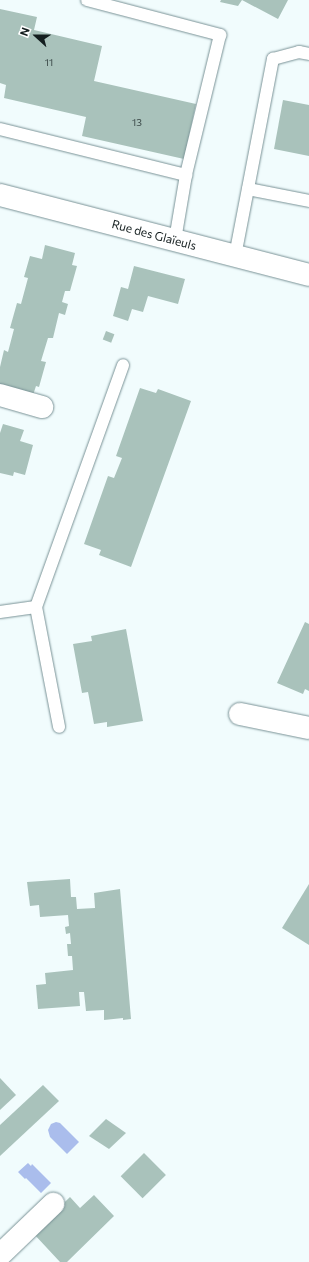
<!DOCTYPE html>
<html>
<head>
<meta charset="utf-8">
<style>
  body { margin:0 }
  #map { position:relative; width:309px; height:1262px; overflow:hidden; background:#f1fcfd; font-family:Commissioner,sans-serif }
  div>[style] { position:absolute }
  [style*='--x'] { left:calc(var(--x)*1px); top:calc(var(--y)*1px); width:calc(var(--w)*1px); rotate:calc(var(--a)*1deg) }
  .water>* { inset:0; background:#aabdec }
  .building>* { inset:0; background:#a9c2bb; transform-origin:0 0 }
  .roads { filter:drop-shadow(0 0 1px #799296) drop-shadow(0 0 1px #799296) }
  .lane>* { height:12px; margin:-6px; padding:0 6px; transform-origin:6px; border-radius:6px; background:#fff }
  .street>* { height:22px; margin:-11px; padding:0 11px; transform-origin:11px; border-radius:11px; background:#fff }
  span { translate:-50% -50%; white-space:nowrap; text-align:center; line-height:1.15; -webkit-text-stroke:3.5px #fff; paint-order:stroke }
  .number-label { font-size:10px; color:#394746 }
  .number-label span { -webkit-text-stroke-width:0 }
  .street-label { font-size:12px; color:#141e1f }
  .north { position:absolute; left:16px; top:16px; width:40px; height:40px; -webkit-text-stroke:3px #fff; paint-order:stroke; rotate:291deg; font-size:11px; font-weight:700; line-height:16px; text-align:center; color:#141e1f }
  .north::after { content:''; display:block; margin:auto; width:14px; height:18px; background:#141e1f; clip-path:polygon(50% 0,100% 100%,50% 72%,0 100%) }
</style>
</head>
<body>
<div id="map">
  <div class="water">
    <div style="clip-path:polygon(56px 1122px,60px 1123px,79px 1142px,67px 1154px,50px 1137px,48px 1130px,51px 1124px)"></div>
    <div style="clip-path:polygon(28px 1163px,31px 1166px,32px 1164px,51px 1183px,41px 1193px,26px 1178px,25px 1179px,18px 1172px)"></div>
  </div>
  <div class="building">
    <div style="clip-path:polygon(221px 0,288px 0,278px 19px,242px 0,238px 6px,220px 2px)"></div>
    <div style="clip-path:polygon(0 9px,37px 17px,34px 30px,102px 46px,94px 81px,196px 104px,184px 159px,82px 136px,86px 117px,4px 98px,6px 85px,0 83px)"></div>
    <div style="clip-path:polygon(283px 100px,309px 105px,309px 156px,274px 149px)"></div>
    <div style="clip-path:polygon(45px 245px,75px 253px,72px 265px,77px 266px,70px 291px,65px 291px,62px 302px,68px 304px,65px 315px,59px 313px,53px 338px,48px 338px,41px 361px,46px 362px,39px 387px,36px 386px,33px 395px,0 387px,0 367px,4px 350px,8px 352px,14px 329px,10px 328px,17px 303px,21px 304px,28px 278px,24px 277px,30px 256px,42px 259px)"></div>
    <div style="clip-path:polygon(134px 266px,185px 279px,178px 304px,148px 296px,143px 312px,132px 309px,128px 321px,113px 316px,121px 287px,128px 289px)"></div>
    <div style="left:106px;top:331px;width:9px;height:9px;rotate:21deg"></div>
    <div style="clip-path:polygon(140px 388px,156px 393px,158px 389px,191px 401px,131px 567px,99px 555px,101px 550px,84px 544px,108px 476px,114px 478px,122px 458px,116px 456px)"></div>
    <div style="clip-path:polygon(3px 424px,24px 430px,20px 441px,33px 445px,25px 475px,14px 472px,13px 476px,0 473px,0 433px)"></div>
    <div style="clip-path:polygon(305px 622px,309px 624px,309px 691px,305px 689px,303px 694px,277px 683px)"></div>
    <div style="clip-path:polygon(126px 629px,143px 721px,107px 727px,107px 722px,94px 724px,88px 692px,82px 693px,73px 644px,92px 641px,91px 636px)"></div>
    <div style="clip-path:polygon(70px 879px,71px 897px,76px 897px,77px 909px,95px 908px,94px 893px,120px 889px,131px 1019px,123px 1020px,123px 1018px,104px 1020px,104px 1010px,86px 1011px,84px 992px,79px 992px,80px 1006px,38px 1009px,36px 985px,46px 984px,45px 973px,73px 970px,72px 956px,68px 956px,67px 944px,71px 944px,70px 933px,66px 934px,65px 927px,69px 926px,68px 915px,40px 917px,39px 905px,30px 906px,27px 882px)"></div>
    <div style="clip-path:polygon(309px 884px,309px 945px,282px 928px)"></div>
    <div style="clip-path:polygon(0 1078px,16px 1095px,0 1110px)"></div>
    <div style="clip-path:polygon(43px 1085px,59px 1101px,0 1156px,0 1125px)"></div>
    <div style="clip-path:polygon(106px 1119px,126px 1133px,109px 1149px,89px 1136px)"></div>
    <div style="left:144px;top:1153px;width:31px;height:33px;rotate:45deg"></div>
    <div style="clip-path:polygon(94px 1195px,114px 1216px,67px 1262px,60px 1262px,33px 1233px,70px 1197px,80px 1208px)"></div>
  </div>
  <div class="roads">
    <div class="lane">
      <div style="--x:87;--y:0;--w:138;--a:14.7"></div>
      <div style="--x:220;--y:35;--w:144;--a:103.7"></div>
      <div style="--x:186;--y:175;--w:66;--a:99.6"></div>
      <div style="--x:0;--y:129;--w:192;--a:13.9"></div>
      <div style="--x:248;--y:189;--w:62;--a:11.1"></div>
      <div style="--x:235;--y:256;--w:201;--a:-79.1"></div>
      <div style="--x:273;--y:59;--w:27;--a:-15"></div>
      <div style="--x:299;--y:52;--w:10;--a:11"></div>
      <div style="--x:36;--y:607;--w:122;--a:79.1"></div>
      <div style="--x:0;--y:612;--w:36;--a:-8"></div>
      <div style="--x:36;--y:607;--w:257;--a:-70.2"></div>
    </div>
    <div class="street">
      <div style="--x:0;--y:195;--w:319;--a:14.5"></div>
      <div style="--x:0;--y:395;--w:44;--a:15.9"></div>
      <div style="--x:240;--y:714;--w:70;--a:11.5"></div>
      <div style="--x:0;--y:1255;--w:74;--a:-43.9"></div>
    </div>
  </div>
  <div class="number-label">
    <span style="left:49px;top:63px">11</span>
    <span style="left:137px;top:123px">13</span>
  </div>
  <div class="street-label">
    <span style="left:154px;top:235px;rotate:15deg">Rue des Glaïeuls</span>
  </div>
  <div class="north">N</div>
</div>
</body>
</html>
